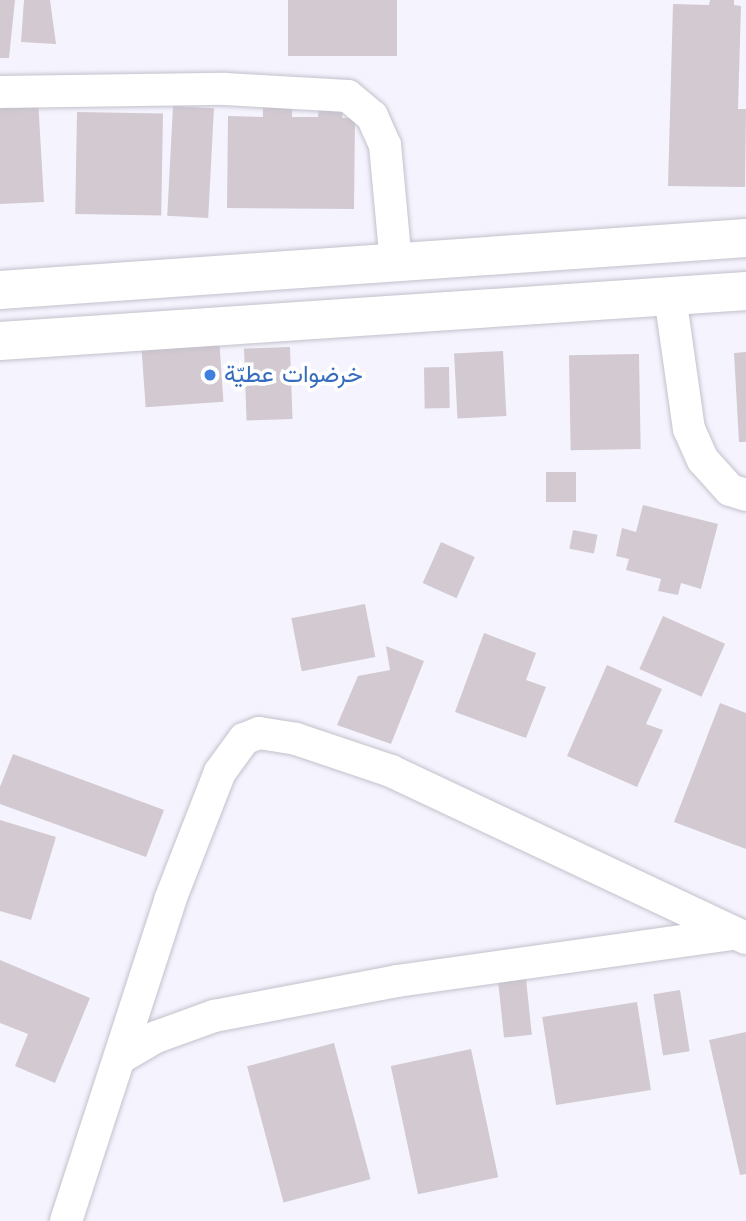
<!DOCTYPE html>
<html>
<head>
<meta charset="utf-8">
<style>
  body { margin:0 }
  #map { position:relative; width:746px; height:1221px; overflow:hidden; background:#f5f4fe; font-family:"Work Sans",Vazirmatn,sans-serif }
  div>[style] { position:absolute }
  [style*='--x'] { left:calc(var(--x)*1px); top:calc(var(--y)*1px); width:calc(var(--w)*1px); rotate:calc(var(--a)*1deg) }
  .building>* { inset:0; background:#d2c9d1; transform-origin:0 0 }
  .roads { filter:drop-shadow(0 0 2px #c3c1cb) drop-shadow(0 0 2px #c3c1cb) }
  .minor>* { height:32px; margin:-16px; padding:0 16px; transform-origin:16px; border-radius:16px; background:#fff }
  .tertiary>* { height:38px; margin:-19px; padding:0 19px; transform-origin:19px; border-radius:19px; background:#fff }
  .dots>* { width:19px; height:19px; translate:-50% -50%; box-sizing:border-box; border:4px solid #fff; border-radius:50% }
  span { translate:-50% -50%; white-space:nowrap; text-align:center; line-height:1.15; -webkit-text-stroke:7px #fff; paint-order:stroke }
  .shop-label { font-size:24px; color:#366cbe }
  .left { translate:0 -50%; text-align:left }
</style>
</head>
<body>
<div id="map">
  <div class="building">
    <div style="clip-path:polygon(0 0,15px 0,9px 58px,0 58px)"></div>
    <div style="clip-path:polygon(24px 0,50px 0,56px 44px,21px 42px)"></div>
    <div style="left:288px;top:0;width:109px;height:56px"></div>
    <div style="clip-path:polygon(710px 0,734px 0,734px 5px,741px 6px,738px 109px,746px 109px,745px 187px,668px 186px,673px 4px,709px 5px)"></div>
    <div style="clip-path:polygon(38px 99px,44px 202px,0 204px,0 102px)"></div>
    <div style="clip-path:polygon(263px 105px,292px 106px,292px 117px,318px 117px,319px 106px,343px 107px,342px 118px,355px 118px,354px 209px,227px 208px,228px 116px,263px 117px)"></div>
    <div style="left:173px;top:106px;width:41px;height:110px;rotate:3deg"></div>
    <div style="left:77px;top:112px;width:86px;height:102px;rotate:1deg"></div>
    <div style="left:219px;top:338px;width:64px;height:78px;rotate:86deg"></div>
    <div style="left:290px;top:347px;width:72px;height:46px;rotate:88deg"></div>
    <div style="left:503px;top:351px;width:65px;height:49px;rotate:87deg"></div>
    <div style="clip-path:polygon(746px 352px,746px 442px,739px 442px,734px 353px)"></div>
    <div style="left:639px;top:354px;width:95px;height:70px;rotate:89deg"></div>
    <div style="left:449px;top:367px;width:41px;height:25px;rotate:89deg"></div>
    <div style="left:546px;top:472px;width:30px;height:30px"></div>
    <div style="clip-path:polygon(643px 505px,718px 524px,701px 589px,681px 583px,678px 595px,658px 591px,661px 579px,626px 570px,629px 559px,616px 556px,622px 528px,636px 532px)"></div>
    <div style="left:573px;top:530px;width:25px;height:19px;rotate:11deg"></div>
    <div style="left:441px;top:542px;width:37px;height:45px;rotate:24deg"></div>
    <div style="left:365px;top:604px;width:54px;height:75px;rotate:79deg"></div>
    <div style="left:663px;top:616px;width:68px;height:58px;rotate:24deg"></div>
    <div style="clip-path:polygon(484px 633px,536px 653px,526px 680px,546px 687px,526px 738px,455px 712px)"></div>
    <div style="clip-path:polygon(386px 646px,424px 661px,391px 744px,337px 725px,358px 676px,390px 670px)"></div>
    <div style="clip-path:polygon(607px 665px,662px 689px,646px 724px,663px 730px,637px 787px,567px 756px)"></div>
    <div style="clip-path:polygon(720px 703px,746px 713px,746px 849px,674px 822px)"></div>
    <div style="clip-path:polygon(13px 754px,164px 810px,146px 857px,0 804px,0 787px)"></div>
    <div style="clip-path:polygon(0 820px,56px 837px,31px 920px,0 911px)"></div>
    <div style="clip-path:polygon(0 960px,90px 998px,55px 1083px,15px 1066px,28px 1034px,0 1023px)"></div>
    <div style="left:526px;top:979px;width:56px;height:28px;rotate:84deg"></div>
    <div style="left:680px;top:990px;width:62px;height:27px;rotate:81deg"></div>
    <div style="left:637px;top:1002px;width:89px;height:96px;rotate:81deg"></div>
    <div style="clip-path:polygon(746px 1032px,746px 1174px,740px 1175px,709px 1040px)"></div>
    <div style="left:334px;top:1043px;width:141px;height:90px;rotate:75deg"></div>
    <div style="left:471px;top:1049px;width:131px;height:82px;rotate:78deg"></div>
  </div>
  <div class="roads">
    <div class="minor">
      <div style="--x:0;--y:92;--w:225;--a:-0.8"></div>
      <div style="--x:225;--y:89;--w:123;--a:3.3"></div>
      <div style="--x:348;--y:96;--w:31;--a:40"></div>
      <div style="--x:372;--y:116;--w:32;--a:66"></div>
      <div style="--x:385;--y:145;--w:120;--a:84.7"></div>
      <div style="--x:670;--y:296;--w:134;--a:81.9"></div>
      <div style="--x:689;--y:429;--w:34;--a:66"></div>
      <div style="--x:703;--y:460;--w:40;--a:48"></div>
      <div style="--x:730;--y:490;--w:17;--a:17"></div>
      <div style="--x:120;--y:1058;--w:42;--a:-30.3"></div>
      <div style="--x:156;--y:1037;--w:62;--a:-19.9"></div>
      <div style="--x:214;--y:1016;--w:186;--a:-10.8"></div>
      <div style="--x:397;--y:981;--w:339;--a:-8"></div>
      <div style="--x:66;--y:1221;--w:337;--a:-72"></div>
      <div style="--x:170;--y:900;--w:137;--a:-68.7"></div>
      <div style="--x:220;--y:772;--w:41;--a:-54"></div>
      <div style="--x:244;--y:739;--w:16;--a:-22"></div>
      <div style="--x:259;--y:733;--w:37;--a:9"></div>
      <div style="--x:296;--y:739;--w:100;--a:18.6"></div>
      <div style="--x:391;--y:771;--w:392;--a:25.2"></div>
    </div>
    <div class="tertiary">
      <div style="--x:0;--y:290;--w:748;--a:-3.99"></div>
      <div style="--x:0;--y:341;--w:748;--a:-3.83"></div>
    </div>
  </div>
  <div class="dots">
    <div style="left:210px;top:375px;background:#3f7fe0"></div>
  </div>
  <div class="shop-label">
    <span class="left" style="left:224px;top:375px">خرضوات عطيّة</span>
  </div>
</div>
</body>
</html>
